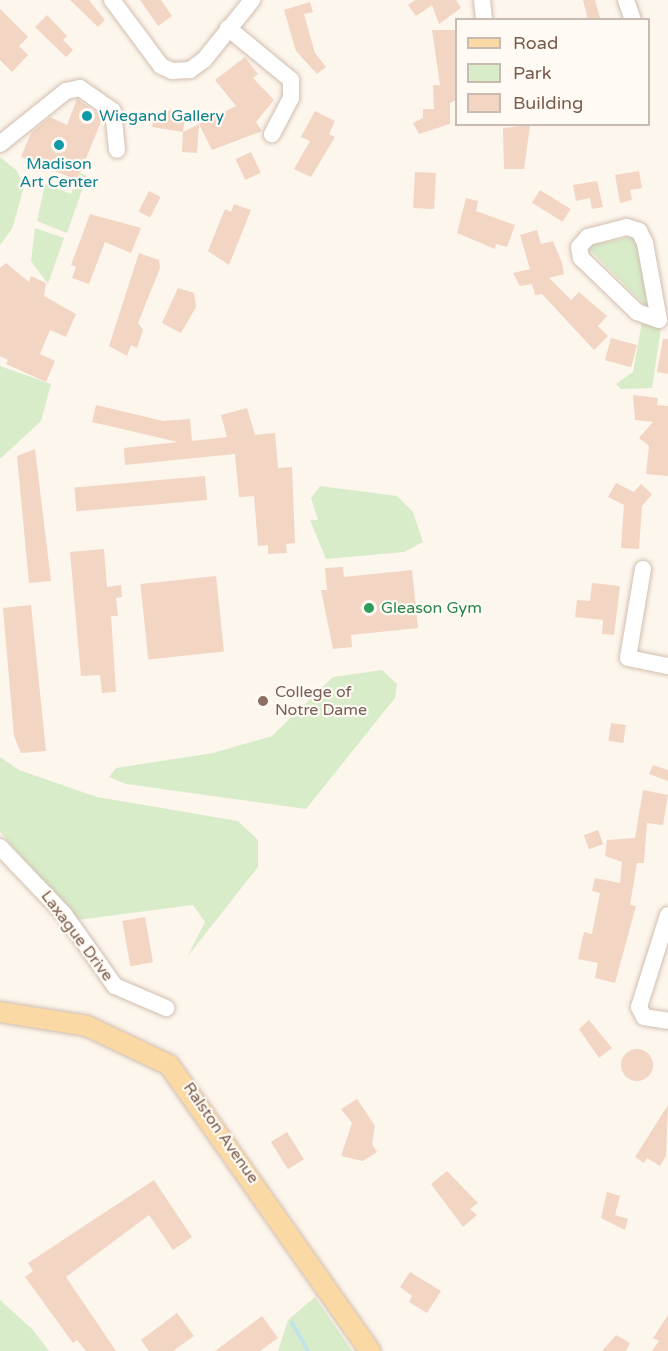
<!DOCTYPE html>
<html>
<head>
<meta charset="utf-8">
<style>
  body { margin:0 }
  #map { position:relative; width:668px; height:1351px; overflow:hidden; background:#fdf6ec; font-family:"Varela Round",sans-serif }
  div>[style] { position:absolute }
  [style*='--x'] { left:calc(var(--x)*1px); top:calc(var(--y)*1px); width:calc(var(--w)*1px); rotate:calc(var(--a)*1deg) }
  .green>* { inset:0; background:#d8ecc9 }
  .stream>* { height:4px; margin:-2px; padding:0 2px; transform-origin:2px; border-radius:2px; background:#bfe3e8 }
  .building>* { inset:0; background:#f3d5c3; transform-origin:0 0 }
  .round { border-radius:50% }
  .roads { filter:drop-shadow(0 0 2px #d1beb0) drop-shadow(0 0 2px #d1beb0) }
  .minor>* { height:16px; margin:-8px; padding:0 8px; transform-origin:8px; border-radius:8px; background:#fff }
  .major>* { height:20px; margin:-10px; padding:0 10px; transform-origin:10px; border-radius:10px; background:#fbd9a5 }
  .dots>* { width:16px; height:16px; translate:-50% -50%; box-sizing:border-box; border:3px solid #fffaf3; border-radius:50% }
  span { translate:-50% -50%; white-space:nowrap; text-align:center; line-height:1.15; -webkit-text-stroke:4.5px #fffaf3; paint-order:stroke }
  .culture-label { font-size:16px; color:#0d838f }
  .left { translate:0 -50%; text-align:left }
  .leisure-label { font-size:16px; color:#27864d }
  .education-label { font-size:16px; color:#785e54 }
  .street-label { font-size:16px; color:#7a5c4d }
  .legend { position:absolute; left:455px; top:18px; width:195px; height:108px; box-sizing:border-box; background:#fffaf3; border:2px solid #cabbb1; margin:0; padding:8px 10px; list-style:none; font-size:18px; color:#7a5c4d }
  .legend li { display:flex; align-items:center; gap:12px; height:30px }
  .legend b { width:30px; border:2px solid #cabbb1 }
</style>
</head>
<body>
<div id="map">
  <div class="green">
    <div style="clip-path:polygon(0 157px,17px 171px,24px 187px,12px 229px,0 245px)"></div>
    <div style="clip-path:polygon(80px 173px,87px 176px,67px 233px,37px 221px,45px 184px,71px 194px)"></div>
    <div style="clip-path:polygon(35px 228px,64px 238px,48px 284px,31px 261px)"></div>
    <div style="clip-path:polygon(638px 236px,661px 328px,652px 388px,621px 389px,616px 384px,633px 372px,645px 305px,586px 246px)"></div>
    <div style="clip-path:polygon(0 366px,51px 384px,41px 421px,0 459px)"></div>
    <div style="clip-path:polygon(320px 486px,397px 496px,413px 512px,423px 542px,404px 552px,326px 559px,310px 520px,318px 520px,311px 498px)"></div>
    <div style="clip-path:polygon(382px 670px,397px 684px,395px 698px,306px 809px,126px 784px,109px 777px,116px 768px,213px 753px,272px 736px,333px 677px)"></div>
    <div style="clip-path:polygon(0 757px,19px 770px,97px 797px,238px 821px,258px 840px,258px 867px,187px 957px,205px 922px,193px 905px,77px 920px,0 832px)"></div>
    <div style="clip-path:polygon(315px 1297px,352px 1351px,278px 1351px,288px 1320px)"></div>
    <div style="clip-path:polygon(0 1300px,33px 1330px,49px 1351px,0 1351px)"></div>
  </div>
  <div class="stream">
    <div style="--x:292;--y:1323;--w:32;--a:60"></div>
  </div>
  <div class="building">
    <div style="clip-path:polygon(70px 0,89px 0,105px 20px,98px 27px)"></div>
    <div style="clip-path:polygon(140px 0,161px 0,172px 16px,158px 26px)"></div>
    <div style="clip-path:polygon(415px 0,456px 0,461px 8px,439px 24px,432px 5px,416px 16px,408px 5px)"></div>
    <div style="clip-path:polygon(583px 0,595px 0,600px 18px,588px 20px)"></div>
    <div style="clip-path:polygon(310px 2px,313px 12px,304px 14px,315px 53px,326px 67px,317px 74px,296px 51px,284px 10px)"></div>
    <div style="clip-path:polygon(0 9px,28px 37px,19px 46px,28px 55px,12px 72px,0 60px)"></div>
    <div style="clip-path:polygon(47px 15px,67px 36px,63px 40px,73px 50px,66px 57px,35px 27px)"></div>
    <div style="clip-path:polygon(432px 30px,456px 30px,456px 100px,450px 103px,450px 124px,419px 134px,413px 123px,423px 118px,423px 109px,434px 109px,433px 85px,440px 85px)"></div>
    <div style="clip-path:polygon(245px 57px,258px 74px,253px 78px,274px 100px,256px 122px,262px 131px,212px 150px,199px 124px,236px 106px,215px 80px)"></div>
    <div style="clip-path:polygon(77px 99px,103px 117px,77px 180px,21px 157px,31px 133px,50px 117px,67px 125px)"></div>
    <div style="clip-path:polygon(172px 110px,186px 112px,183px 132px,152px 127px,154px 113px)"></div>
    <div style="clip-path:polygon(315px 111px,335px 121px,329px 134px,335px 137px,311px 177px,294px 169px,310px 141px,301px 137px)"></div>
    <div style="clip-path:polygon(199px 124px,197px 153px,182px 152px,183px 132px)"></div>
    <div style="clip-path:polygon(520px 126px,530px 126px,524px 169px,504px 169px,503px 128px)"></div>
    <div style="left:251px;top:152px;width:23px;height:17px;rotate:65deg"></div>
    <div style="clip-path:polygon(639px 171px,642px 188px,630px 190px,632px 200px,620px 203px,615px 175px)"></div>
    <div style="left:415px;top:172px;width:21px;height:36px;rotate:3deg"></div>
    <div style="clip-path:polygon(597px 181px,603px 207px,592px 209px,590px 198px,576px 201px,573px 185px)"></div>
    <div style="left:540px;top:190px;width:36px;height:15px;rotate:32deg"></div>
    <div style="left:149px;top:191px;width:13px;height:23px;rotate:27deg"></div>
    <div style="clip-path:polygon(466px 198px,478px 201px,476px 211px,515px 225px,507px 247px,496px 244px,495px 249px,457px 233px)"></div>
    <div style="clip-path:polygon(234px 204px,251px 210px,229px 265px,208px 251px,225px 209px,231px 212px)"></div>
    <div style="clip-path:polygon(90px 214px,141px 228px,131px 253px,105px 242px,89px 284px,72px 278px,76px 267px,71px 265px)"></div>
    <div style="clip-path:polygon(537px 230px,541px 244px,553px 241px,562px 263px,564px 274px,549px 278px,571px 300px,579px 292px,607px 316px,598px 326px,608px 336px,594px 350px,542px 294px,535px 295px,532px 284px,520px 286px,513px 273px,530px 269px,520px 235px)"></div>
    <div style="clip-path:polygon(139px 253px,159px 260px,160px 268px,138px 323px,143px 330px,137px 348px,131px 345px,127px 356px,109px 346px)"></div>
    <div style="clip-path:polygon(6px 263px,29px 282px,31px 276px,46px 283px,44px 296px,76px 314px,66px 337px,50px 330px,40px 354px,55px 361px,46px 382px,6px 364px,8px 360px,0 356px,0 268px)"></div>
    <div style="clip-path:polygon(178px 288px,194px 293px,196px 307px,181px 333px,162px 323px)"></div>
    <div style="left:611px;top:338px;width:27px;height:23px;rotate:15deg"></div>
    <div style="clip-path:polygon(663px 339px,668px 339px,668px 374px,657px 372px)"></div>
    <div style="clip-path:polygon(633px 395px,658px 398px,657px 405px,668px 406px,668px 476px,646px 474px,649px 446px,639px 438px,653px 422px,635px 420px)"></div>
    <div style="clip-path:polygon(96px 405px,163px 421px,190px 419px,192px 441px,227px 437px,221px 415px,247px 408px,255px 435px,275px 433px,278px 468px,292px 467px,295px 543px,286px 544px,287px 553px,268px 554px,268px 545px,258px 546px,254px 496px,239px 497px,235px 454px,125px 465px,124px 448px,178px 442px,92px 422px)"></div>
    <div style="clip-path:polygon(35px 449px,51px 581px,29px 583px,17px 456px)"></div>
    <div style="left:205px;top:476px;width:24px;height:131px;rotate:85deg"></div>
    <div style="clip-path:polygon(616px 483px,634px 492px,641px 484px,652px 494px,642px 506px,639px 549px,621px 548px,624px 505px,608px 497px)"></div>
    <div style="clip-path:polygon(104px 549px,107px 587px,121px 585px,122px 597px,116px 598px,118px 616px,111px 616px,116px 692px,102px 693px,100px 675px,81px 676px,70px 552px)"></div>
    <div style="clip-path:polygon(343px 567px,344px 577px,412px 570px,418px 628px,351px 635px,352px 647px,333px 649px,321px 590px,327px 590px,325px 568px)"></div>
    <div style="left:216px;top:576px;width:76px;height:76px;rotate:84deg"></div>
    <div style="clip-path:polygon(592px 583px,620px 586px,614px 635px,602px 634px,603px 620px,575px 617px,577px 600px,590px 601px)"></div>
    <div style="clip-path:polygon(31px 605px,46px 751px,21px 753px,14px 736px,3px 608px)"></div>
    <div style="left:611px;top:723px;width:15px;height:18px;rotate:8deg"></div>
    <div style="clip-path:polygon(653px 765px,668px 770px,668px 781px,649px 774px)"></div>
    <div style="clip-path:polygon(643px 790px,668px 795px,663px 825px,647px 823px,644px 863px,637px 863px,630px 905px,636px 906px,615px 983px,595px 978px,598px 963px,578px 959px,584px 932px,592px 934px,600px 893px,592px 891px,595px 878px,620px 883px,622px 862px,605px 856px,607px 840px,635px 838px)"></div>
    <div style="left:598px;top:830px;width:15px;height:15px;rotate:70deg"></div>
    <div style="left:145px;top:917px;width:46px;height:23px;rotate:80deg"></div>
    <div style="clip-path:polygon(589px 1020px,612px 1048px,599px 1058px,579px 1029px)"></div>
    <div class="round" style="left:621px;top:1049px;width:32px;height:32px"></div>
    <div style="clip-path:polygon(357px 1099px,375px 1126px,372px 1144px,377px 1152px,363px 1161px,341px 1156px,352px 1123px,341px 1109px)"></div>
    <div style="clip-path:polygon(668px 1105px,666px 1156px,660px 1166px,647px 1158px,644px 1163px,635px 1157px)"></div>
    <div style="left:287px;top:1132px;width:32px;height:19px;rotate:58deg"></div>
    <div style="clip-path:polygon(447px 1171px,478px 1203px,470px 1209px,477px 1215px,463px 1227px,431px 1184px)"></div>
    <div style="clip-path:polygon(154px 1180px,192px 1237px,173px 1250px,149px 1215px,66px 1277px,116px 1351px,86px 1351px,77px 1340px,73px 1343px,25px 1277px,33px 1271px,28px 1263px)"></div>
    <div style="clip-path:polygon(607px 1192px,620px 1196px,615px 1215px,628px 1219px,625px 1230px,601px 1218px)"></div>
    <div style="clip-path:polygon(410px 1272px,441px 1291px,427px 1313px,409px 1302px,412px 1296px,400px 1287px)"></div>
    <div style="clip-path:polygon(177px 1313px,194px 1336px,173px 1351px,149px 1351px,141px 1340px)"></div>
    <div style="clip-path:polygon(668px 1315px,668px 1351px,652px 1351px,659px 1341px,653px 1338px)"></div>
    <div style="clip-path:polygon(262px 1316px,278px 1338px,260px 1351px,215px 1351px)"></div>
    <div style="clip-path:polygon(616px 1335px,630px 1343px,626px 1351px,602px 1351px)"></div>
  </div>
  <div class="roads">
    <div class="minor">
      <div style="--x:112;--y:0;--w:82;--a:53.4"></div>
      <div style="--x:161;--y:66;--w:12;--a:24"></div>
      <div style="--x:172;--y:71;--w:18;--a:-3"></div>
      <div style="--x:190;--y:70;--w:17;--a:-36"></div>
      <div style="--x:204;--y:60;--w:77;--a:-51.3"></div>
      <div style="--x:482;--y:0;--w:20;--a:84"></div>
      <div style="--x:626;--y:0;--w:21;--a:71"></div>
      <div style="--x:228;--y:28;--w:82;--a:39.5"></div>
      <div style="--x:291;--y:80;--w:18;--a:90"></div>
      <div style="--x:291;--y:98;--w:41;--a:117.8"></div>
      <div style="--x:0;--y:144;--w:85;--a:-38.8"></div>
      <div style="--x:66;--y:91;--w:14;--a:-12"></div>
      <div style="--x:80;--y:88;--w:40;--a:34.9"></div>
      <div style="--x:113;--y:111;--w:39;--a:84"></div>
      <div style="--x:627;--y:227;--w:13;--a:18"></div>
      <div style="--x:639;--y:231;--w:13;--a:63"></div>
      <div style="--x:645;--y:243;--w:78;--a:79.7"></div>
      <div style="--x:659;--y:320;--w:23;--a:-160"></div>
      <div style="--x:637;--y:312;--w:78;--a:-136"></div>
      <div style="--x:581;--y:258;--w:11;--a:-100"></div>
      <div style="--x:579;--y:247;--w:13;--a:-48"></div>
      <div style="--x:588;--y:237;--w:40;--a:-14.4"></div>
      <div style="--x:643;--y:569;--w:90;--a:99.6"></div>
      <div style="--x:628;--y:658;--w:41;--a:11.3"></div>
      <div style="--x:0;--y:847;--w:93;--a:46.3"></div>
      <div style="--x:64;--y:914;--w:88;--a:54.7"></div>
      <div style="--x:115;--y:986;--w:56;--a:23.3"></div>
      <div style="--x:668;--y:915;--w:96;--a:107.5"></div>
      <div style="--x:639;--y:1007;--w:11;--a:63"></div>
      <div style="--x:644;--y:1017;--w:24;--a:9"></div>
    </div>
    <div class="major">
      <div style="--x:0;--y:1012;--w:88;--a:9.1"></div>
      <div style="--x:87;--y:1026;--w:91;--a:25.4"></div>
      <div style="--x:169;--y:1065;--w:350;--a:54.9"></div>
    </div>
  </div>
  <div class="dots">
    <div style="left:87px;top:116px;background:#0f9aa8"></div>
    <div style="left:59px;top:145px;background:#0f9aa8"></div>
    <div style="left:369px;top:608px;background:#2e9e5b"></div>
    <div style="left:263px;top:701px;background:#8d6e63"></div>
  </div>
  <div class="culture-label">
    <span class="left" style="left:99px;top:116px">Wiegand Gallery</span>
    <span style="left:59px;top:173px">Madison<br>Art Center</span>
  </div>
  <div class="leisure-label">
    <span class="left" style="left:381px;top:608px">Gleason Gym</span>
  </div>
  <div class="education-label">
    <span class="left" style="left:275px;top:701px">College of<br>Notre Dame</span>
  </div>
  <div class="street-label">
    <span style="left:77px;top:936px;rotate:53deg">Laxague Drive</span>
    <span style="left:221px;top:1133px;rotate:55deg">Ralston Avenue</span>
  </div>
  <ul class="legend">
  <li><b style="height:8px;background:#fbd9a5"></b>Road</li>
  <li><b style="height:16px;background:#d8ecc9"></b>Park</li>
  <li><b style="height:16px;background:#f3d5c3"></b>Building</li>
  </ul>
</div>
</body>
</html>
